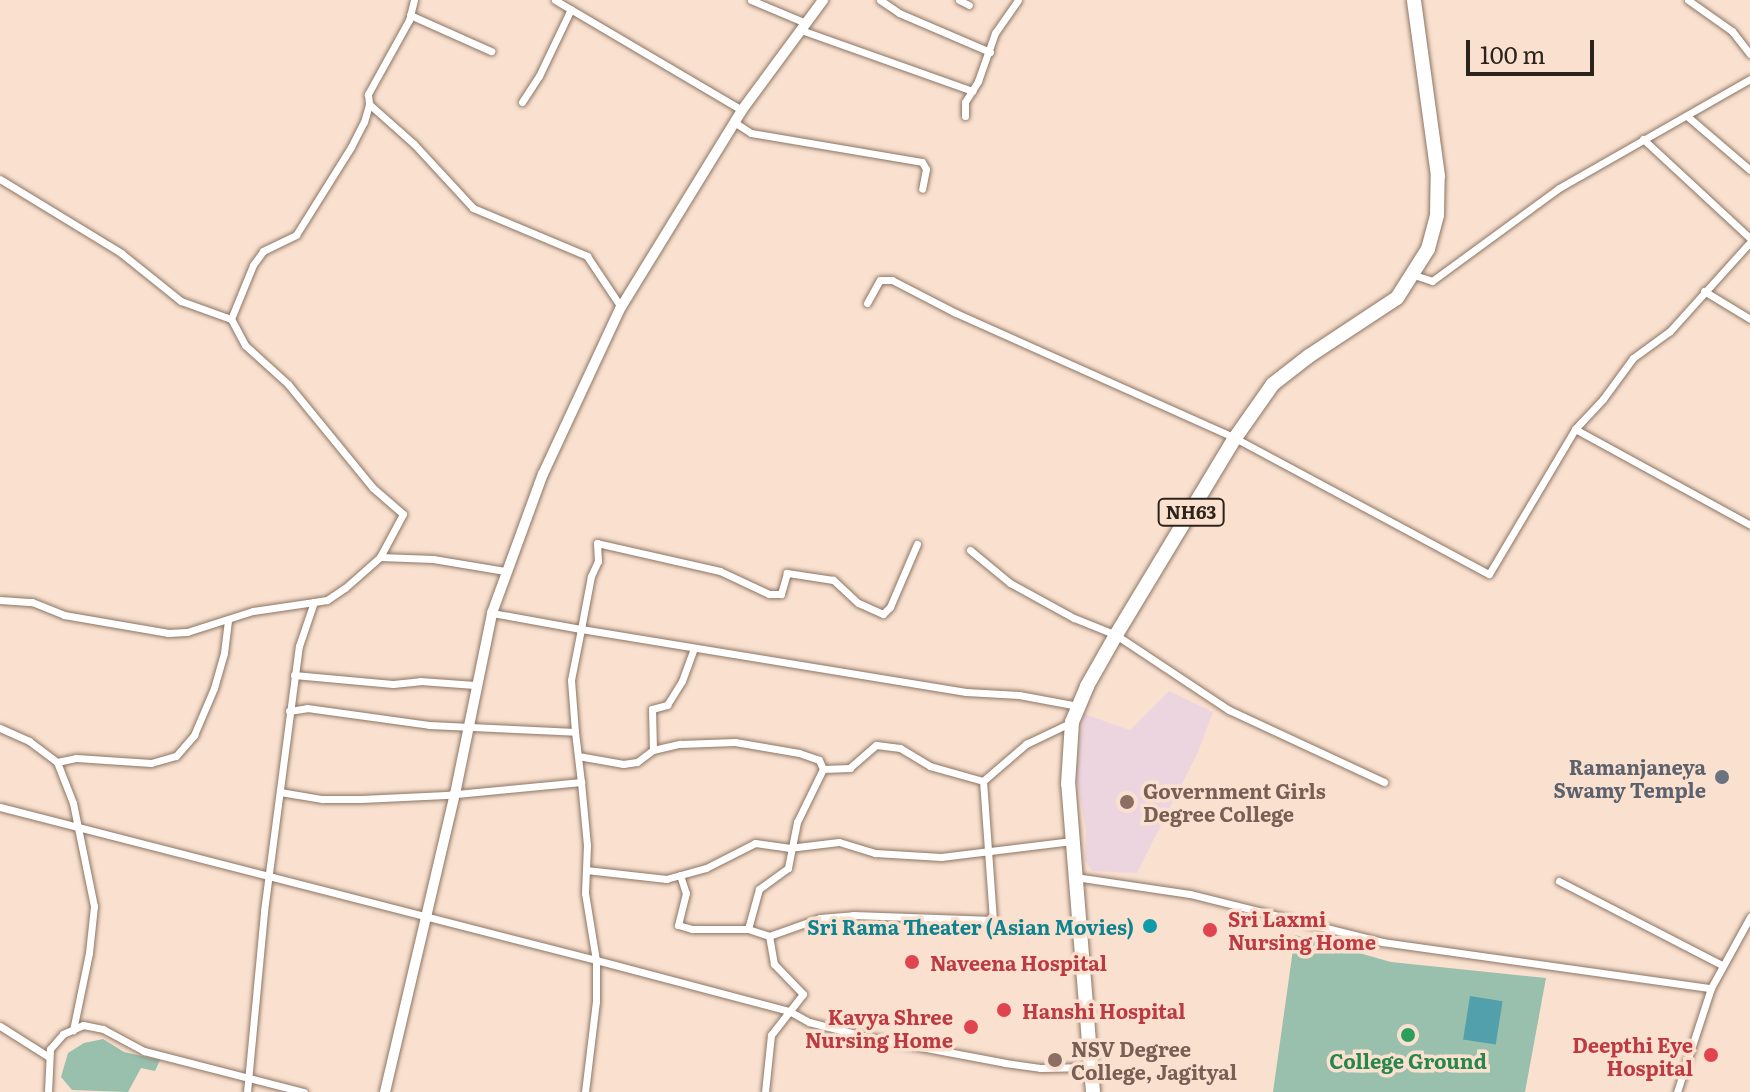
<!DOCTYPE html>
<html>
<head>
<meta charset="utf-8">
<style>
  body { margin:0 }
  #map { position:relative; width:1750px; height:1092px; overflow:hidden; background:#fae1cf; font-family:Literata,serif }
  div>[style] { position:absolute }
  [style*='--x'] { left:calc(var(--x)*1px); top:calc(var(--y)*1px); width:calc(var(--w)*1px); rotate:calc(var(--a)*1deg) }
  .education>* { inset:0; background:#edd5e0 }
  .green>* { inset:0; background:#99bfad }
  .water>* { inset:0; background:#51a0ab; transform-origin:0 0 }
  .roads { filter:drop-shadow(0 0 2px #8c7565) drop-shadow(0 0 2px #8c7565) }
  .street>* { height:7px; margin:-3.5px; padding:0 3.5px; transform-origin:3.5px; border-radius:3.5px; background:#fff }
  .secondary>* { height:10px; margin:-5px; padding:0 5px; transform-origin:5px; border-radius:5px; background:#fff }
  .highway>* { height:14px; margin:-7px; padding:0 7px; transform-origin:7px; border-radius:7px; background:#fff }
  .dots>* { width:22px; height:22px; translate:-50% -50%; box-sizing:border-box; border:4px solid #fae1cf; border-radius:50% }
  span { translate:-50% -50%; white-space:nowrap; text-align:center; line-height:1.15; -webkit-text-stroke:7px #fae1cf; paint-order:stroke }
  .shield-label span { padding:2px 6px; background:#fae1cf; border:2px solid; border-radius:6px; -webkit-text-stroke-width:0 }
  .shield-label { font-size:18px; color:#2c231c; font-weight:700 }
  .worship-label { font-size:20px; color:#5b616d; font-weight:700 }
  .right { translate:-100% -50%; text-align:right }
  .education-label { font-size:20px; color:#785e54; font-weight:700 }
  .left { translate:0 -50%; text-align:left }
  .health-label { font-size:20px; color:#be3a42; font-weight:700 }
  .culture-label { font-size:20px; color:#0d838f; font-weight:700 }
  .leisure-label { font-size:20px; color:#27864d; font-weight:700 }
  .scale { position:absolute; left:1466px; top:40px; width:128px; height:36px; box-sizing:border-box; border:4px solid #2c231c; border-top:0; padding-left:10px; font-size:24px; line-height:28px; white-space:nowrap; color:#2c231c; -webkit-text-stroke:6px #fae1cf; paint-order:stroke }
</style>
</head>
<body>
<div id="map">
  <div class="education">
    <div style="clip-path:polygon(1169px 691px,1213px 712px,1198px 752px,1137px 873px,1092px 871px,1085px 860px,1086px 831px,1076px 774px,1084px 714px,1130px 730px)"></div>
  </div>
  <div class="green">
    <div style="clip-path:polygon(1295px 935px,1391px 962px,1546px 978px,1525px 1092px,1273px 1092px)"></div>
    <div style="clip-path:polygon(103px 1039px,124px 1052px,160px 1060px,155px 1071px,141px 1068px,128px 1092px,72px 1090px,61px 1077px,68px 1053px,84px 1043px)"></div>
  </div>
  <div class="water">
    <div style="left:1470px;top:996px;width:33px;height:44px;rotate:9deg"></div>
  </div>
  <div class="roads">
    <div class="street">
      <div style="--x:414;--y:0;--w:21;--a:104"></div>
      <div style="--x:409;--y:20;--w:85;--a:119"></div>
      <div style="--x:368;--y:94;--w:10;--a:84"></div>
      <div style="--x:369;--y:104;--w:60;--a:41.6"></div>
      <div style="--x:414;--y:144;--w:87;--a:47.3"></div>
      <div style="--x:473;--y:208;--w:124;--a:22.8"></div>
      <div style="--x:587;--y:256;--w:61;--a:56.3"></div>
      <div style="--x:555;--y:0;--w:217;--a:30.5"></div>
      <div style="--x:751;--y:0;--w:60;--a:22.7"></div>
      <div style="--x:880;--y:0;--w:23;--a:34"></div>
      <div style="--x:899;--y:13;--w:99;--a:23.2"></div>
      <div style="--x:959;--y:0;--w:11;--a:27"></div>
      <div style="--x:1688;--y:0;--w:54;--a:35.2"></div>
      <div style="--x:1732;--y:31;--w:29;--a:52"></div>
      <div style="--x:410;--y:15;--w:89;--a:24"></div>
      <div style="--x:801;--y:30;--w:182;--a:19.6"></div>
      <div style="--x:522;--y:102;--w:31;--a:-57"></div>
      <div style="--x:539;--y:76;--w:74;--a:-64.5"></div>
      <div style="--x:965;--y:116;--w:14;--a:-90"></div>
      <div style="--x:965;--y:102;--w:25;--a:-58"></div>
      <div style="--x:978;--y:81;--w:51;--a:-70.5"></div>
      <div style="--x:995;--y:33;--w:40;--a:-55.1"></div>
      <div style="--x:1687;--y:116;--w:83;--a:40.6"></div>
      <div style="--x:734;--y:122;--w:20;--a:33"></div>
      <div style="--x:751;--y:133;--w:173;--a:9.6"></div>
      <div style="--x:922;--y:162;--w:8;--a:60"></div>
      <div style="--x:926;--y:169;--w:20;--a:101"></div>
      <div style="--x:1643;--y:139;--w:146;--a:42.8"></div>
      <div style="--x:0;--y:179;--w:142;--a:31.4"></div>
      <div style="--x:121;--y:253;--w:77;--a:38.7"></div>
      <div style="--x:181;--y:301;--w:53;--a:19.8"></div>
      <div style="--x:1414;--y:275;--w:19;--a:18"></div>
      <div style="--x:1432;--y:281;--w:157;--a:-36.2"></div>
      <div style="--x:1559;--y:188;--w:220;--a:-29.7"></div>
      <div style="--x:1704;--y:291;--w:54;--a:31.3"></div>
      <div style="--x:867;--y:303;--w:26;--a:-61"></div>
      <div style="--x:880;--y:280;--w:12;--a:0"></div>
      <div style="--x:892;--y:280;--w:72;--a:27.3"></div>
      <div style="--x:956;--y:313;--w:306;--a:24.1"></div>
      <div style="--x:1235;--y:438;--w:288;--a:28.2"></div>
      <div style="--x:1489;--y:574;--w:169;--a:-59.3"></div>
      <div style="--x:1575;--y:429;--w:41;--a:-47"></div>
      <div style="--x:1603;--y:399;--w:51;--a:-53.8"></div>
      <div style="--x:1633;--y:358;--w:46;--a:-36.1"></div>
      <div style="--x:1670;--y:331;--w:120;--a:-48"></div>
      <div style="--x:1575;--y:429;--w:200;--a:28.7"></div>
      <div style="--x:917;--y:544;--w:69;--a:113.2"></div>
      <div style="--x:890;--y:607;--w:10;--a:135"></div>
      <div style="--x:883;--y:614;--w:27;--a:-156"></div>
      <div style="--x:858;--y:603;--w:34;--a:-137"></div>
      <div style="--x:833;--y:580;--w:47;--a:-171.3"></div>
      <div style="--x:787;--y:573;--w:22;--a:106"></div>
      <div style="--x:781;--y:594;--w:12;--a:180"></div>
      <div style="--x:769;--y:594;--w:54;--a:-154.9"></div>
      <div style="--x:720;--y:571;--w:126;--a:-167.2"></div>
      <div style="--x:597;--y:543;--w:18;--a:87"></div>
      <div style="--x:598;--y:561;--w:17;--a:115"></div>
      <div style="--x:591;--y:576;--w:54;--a:100.7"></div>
      <div style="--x:581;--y:629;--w:390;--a:9.3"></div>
      <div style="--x:966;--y:692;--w:53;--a:3.2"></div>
      <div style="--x:1019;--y:695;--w:60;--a:10.6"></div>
      <div style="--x:970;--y:550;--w:52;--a:39.5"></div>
      <div style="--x:1010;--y:583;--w:73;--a:28.7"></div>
      <div style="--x:1074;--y:618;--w:45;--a:22"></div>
      <div style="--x:1116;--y:635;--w:136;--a:33.6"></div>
      <div style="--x:1229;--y:710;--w:171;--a:24.9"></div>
      <div style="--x:380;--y:557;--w:53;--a:2.2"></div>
      <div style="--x:433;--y:559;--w:73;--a:9.5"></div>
      <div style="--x:0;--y:600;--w:32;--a:4"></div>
      <div style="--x:32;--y:602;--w:35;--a:22"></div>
      <div style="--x:64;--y:615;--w:106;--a:9.8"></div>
      <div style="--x:168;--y:633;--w:19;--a:-3"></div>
      <div style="--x:187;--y:632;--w:69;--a:-17.7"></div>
      <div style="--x:253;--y:611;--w:62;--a:-8.4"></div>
      <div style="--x:492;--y:613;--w:90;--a:10.2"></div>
      <div style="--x:581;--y:629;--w:52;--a:101.1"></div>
      <div style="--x:571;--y:680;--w:52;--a:85.6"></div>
      <div style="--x:294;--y:675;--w:99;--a:5.2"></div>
      <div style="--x:393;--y:684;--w:27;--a:-6"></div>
      <div style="--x:420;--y:681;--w:55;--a:4.2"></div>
      <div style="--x:289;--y:711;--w:18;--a:-9"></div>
      <div style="--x:307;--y:708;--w:123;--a:7.9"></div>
      <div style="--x:429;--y:725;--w:146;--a:2.7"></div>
      <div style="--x:575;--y:732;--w:50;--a:83.2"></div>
      <div style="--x:0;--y:728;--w:32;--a:24"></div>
      <div style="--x:29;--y:741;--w:35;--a:37"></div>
      <div style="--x:57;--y:762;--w:44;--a:68.7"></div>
      <div style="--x:73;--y:803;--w:105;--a:78.5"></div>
      <div style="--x:94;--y:906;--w:47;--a:96.1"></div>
      <div style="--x:89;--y:953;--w:79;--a:101.7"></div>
      <div style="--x:653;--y:750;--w:41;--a:-91.4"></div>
      <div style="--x:652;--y:709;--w:16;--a:-15"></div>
      <div style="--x:667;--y:705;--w:28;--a:-58"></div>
      <div style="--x:682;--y:681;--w:35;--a:-70"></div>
      <div style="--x:578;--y:756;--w:46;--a:10.1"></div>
      <div style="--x:623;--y:764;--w:14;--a:-8"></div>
      <div style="--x:637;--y:762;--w:20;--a:-37"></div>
      <div style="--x:653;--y:750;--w:28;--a:-13"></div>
      <div style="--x:680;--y:744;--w:55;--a:-2.1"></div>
      <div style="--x:735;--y:742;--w:65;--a:9.8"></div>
      <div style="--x:799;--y:753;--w:21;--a:19"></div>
      <div style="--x:819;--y:760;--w:10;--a:66"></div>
      <div style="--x:57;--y:762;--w:19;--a:-12"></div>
      <div style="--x:76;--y:758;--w:75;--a:3.8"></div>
      <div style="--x:151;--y:763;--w:26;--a:-16"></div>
      <div style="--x:176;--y:756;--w:28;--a:-49"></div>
      <div style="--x:194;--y:735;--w:51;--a:-66.9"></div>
      <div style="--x:214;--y:688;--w:36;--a:-74"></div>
      <div style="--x:224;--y:653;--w:33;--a:-83"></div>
      <div style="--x:983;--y:781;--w:57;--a:-40.7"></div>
      <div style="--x:1026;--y:744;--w:49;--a:-25.5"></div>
      <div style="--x:280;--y:792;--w:43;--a:9.5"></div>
      <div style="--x:322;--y:799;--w:39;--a:0"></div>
      <div style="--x:361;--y:799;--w:85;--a:-2.7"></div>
      <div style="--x:446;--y:795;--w:136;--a:-5.5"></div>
      <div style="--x:581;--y:782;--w:63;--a:84.6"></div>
      <div style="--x:587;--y:845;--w:48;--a:92.4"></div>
      <div style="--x:585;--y:893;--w:68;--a:80.7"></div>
      <div style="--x:596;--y:960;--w:200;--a:14.8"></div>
      <div style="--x:789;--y:1011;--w:23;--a:29"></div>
      <div style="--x:809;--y:1022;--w:61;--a:14.3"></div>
      <div style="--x:868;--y:1037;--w:139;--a:10.7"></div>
      <div style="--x:1005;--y:1063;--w:35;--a:8"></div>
      <div style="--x:1040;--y:1068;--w:50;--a:-1.1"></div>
      <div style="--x:0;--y:807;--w:615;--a:14.4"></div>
      <div style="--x:596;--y:960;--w:41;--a:90"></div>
      <div style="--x:596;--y:1001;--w:92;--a:96.9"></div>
      <div style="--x:586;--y:870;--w:81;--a:6.4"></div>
      <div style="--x:666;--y:879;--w:41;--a:-15.4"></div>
      <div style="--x:706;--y:868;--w:55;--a:-27"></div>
      <div style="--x:755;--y:843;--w:34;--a:8"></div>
      <div style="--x:789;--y:848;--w:50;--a:-6.8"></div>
      <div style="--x:839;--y:842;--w:38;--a:17"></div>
      <div style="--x:875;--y:853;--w:66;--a:3.5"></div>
      <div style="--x:941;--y:857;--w:132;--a:-7"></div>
      <div style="--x:680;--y:875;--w:19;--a:72"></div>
      <div style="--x:686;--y:893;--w:33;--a:104"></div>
      <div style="--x:678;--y:925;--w:15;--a:16"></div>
      <div style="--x:692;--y:929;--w:56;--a:0"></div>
      <div style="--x:748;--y:929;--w:22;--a:18"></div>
      <div style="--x:769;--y:936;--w:54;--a:-19.4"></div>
      <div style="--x:820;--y:918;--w:33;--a:-5"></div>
      <div style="--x:853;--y:915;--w:140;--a:2"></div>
      <div style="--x:993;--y:920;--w:139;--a:-94.1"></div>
      <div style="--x:983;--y:781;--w:55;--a:-164.2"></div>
      <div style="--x:930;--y:766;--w:35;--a:-149"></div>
      <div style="--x:900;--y:748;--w:24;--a:-173"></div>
      <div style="--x:876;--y:745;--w:35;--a:139"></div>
      <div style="--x:850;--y:768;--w:27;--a:178"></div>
      <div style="--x:823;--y:769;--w:59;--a:116.1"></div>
      <div style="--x:797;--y:822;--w:47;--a:101.1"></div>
      <div style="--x:788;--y:868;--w:36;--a:144"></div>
      <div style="--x:759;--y:889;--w:41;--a:105.4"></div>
      <div style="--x:1075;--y:877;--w:116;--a:8.4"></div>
      <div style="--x:1190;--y:894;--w:198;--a:14"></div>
      <div style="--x:1382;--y:942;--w:332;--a:8"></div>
      <div style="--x:1559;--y:881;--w:183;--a:27.3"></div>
      <div style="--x:0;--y:1026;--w:58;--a:32.3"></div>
      <div style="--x:48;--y:1092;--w:43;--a:-87.3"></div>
      <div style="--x:50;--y:1049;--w:20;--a:-49"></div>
      <div style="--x:63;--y:1034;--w:22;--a:-24"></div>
      <div style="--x:83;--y:1025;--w:20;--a:11"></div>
      <div style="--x:103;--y:1029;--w:47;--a:28.2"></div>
      <div style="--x:144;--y:1051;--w:165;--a:14.4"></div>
      <div style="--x:247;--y:1092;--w:182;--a:-84.6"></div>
      <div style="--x:264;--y:911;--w:267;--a:-82.5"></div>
      <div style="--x:299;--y:646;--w:46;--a:-71.2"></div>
      <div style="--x:314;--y:602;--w:13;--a:-9"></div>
      <div style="--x:327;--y:600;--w:22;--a:-34"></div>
      <div style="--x:345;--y:588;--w:47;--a:-41.5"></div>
      <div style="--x:380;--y:557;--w:49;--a:-61.9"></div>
      <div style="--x:403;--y:514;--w:40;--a:-139"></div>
      <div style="--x:373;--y:488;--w:134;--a:-129.3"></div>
      <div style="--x:288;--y:384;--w:58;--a:-137.8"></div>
      <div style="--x:245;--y:345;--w:30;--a:-118"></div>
      <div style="--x:231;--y:319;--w:58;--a:-67.8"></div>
      <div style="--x:253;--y:265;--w:17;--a:-54"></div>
      <div style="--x:263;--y:251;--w:37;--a:-26"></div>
      <div style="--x:296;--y:235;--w:104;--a:-58"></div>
      <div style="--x:351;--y:147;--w:28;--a:-63"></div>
      <div style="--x:364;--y:122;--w:19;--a:-74"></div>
      <div style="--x:765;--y:1092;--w:57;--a:-84"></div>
      <div style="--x:771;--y:1035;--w:52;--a:-52"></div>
      <div style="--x:803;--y:994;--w:42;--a:-134"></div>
      <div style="--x:774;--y:964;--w:28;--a:-100"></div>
      <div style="--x:1677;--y:1092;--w:109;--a:-71.9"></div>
      <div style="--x:1711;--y:988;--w:81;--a:-61.2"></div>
    </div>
    <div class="secondary">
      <div style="--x:385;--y:1092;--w:306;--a:-76.8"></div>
      <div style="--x:455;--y:794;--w:185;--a:-78.4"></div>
      <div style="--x:492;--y:613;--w:148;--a:-69.9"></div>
      <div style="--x:543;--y:474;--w:184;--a:-65"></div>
      <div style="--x:621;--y:307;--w:231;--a:-58.4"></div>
      <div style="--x:742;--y:110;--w:137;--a:-53.6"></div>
    </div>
    <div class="highway">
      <div style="--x:1093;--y:1092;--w:309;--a:-94.6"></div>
      <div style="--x:1068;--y:784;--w:62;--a:-86.3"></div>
      <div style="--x:1072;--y:722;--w:39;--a:-67"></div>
      <div style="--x:1087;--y:686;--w:59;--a:-60.4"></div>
      <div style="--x:1116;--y:635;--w:230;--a:-58.9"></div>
      <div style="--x:1235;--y:438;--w:66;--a:-54.9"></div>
      <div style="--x:1273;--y:384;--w:46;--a:-37.9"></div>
      <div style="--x:1309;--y:356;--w:105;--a:-33.4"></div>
      <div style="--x:1397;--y:298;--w:58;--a:-57.7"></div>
      <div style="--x:1428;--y:249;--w:35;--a:-75"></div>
      <div style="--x:1437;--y:215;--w:39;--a:-89"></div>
      <div style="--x:1438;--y:176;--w:178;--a:-97.8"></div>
    </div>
  </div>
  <div class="dots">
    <div style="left:1722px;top:777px;background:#6b7280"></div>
    <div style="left:1127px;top:802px;background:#8d6e63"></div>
    <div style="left:1150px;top:926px;background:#0f9aa8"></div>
    <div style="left:1210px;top:930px;background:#e0444e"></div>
    <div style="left:912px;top:962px;background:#e0444e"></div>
    <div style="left:1004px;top:1010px;background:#e0444e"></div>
    <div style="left:971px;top:1027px;background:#e0444e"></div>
    <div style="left:1408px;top:1035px;background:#2e9e5b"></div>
    <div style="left:1711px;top:1055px;background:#e0444e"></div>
    <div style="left:1055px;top:1060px;background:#8d6e63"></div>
  </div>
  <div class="shield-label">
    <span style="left:1191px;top:512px">NH63</span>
  </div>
  <div class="worship-label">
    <span class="right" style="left:1706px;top:778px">Ramanjaneya<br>Swamy Temple</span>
  </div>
  <div class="education-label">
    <span class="left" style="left:1143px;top:802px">Government Girls<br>Degree College</span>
    <span class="left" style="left:1071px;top:1060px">NSV Degree<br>College, Jagityal</span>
  </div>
  <div class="health-label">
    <span class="left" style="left:1228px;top:930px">Sri Laxmi<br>Nursing Home</span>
    <span class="left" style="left:930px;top:962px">Naveena Hospital</span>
    <span class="left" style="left:1022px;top:1010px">Hanshi Hospital</span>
    <span class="right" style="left:953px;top:1028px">Kavya Shree<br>Nursing Home</span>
    <span class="right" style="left:1693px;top:1056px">Deepthi Eye<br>Hospital</span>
  </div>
  <div class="culture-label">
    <span class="right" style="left:1134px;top:926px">Sri Rama Theater (Asian Movies)</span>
  </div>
  <div class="leisure-label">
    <span style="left:1408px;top:1060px">College Ground</span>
  </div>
  <div class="scale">100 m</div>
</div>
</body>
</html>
